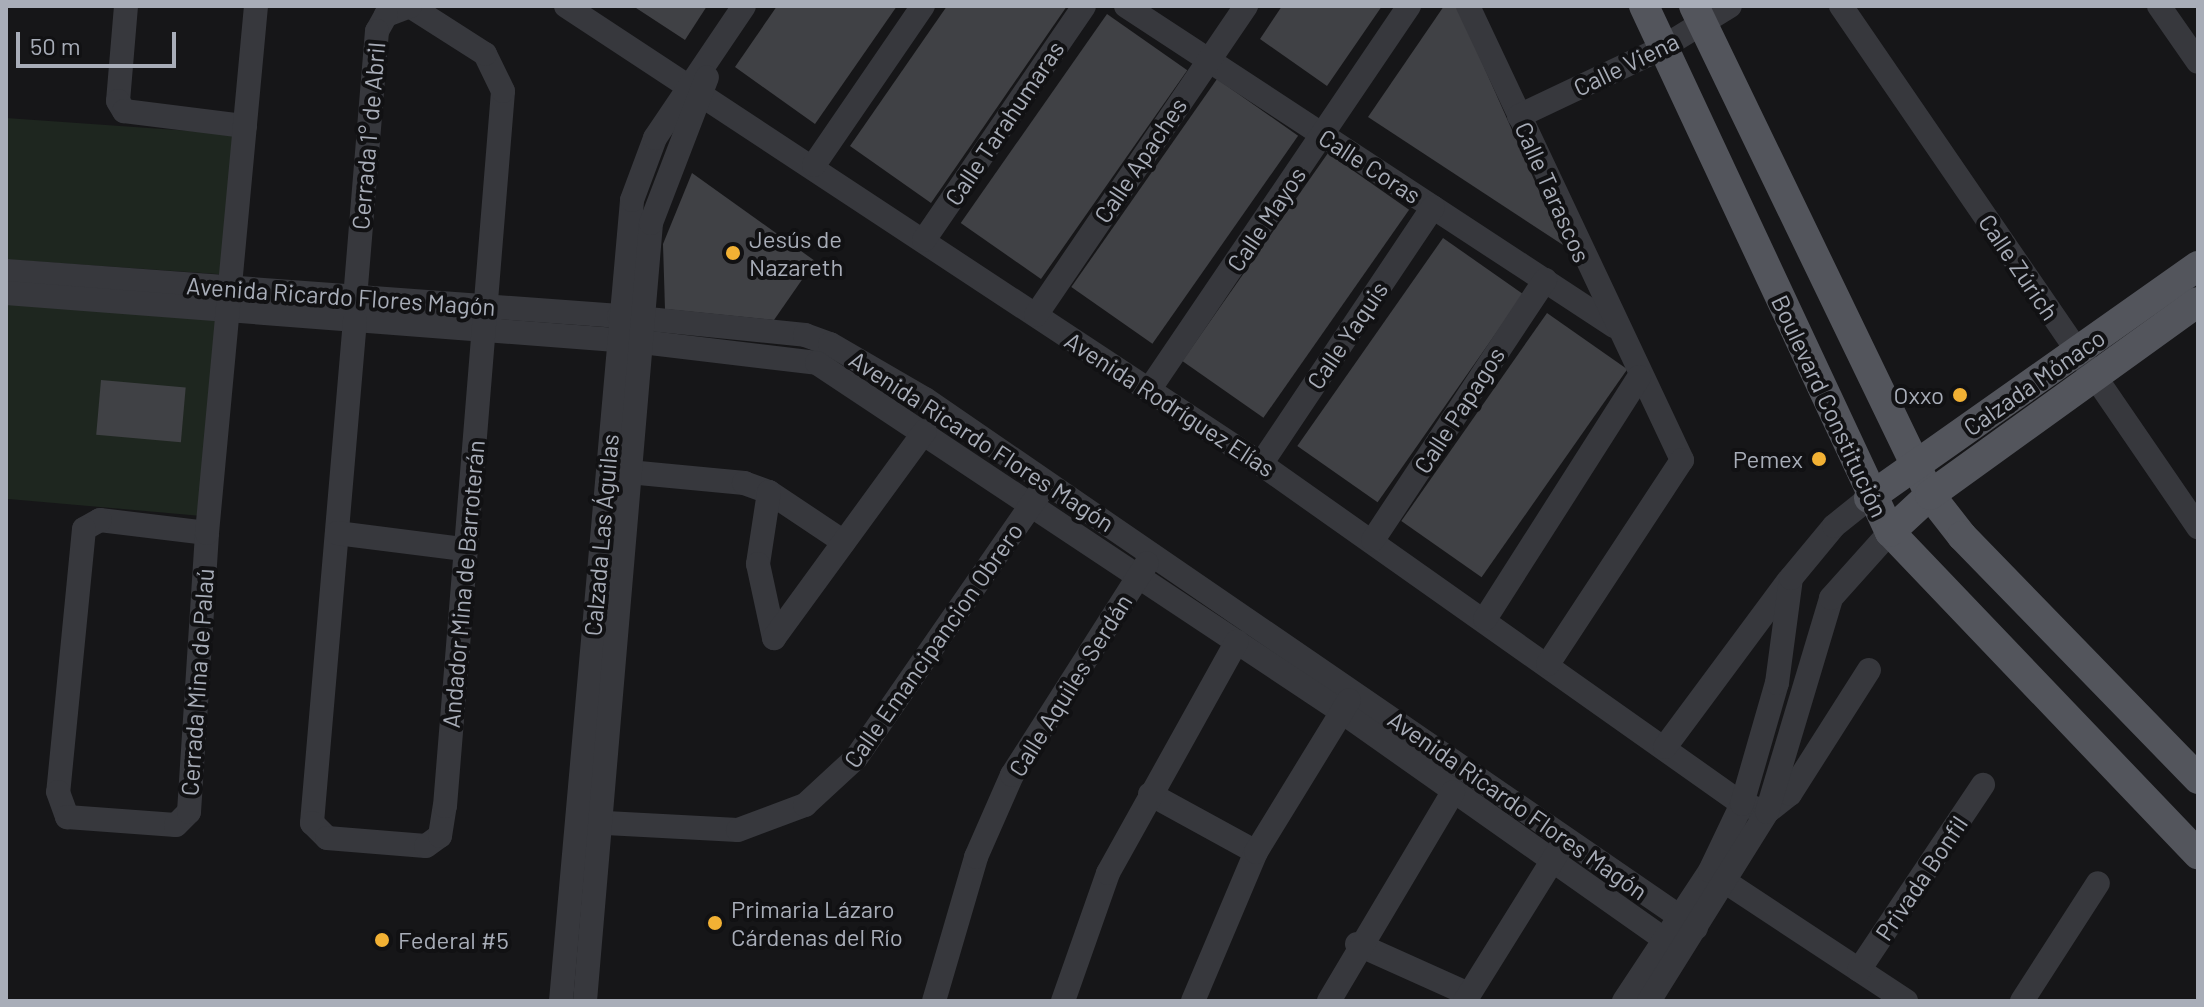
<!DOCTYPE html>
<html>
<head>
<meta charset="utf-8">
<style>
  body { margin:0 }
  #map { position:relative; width:2204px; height:1007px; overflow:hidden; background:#161618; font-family:Barlow,sans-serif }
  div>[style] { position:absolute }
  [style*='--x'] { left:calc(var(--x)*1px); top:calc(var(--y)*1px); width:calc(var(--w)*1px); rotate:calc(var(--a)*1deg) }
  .green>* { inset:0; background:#1e261f; transform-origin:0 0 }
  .building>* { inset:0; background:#404145; transform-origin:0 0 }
  .minor>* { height:24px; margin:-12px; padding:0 12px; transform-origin:12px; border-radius:12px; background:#37383d }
  .major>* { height:30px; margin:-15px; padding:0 15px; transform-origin:15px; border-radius:15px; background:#53555c }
  .dots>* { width:22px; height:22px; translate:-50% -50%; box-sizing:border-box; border:4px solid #111113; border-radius:50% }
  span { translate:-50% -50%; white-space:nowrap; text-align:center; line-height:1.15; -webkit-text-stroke:8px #111113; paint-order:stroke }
  .street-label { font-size:24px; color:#a8adb8 }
  .poi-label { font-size:24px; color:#a8adb8 }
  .left { translate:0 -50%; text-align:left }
  .right { translate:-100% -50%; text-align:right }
  .frame { position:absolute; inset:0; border:8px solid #a8adb8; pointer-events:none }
  .scale { position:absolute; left:16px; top:32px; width:160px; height:36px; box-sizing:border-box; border:4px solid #a8adb8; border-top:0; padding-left:10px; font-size:24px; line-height:28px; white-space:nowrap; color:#a8adb8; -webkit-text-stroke:6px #111113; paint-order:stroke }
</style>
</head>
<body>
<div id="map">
  <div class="green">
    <div style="left:6px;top:118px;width:232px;height:141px;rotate:4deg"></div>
    <div style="left:6px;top:299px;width:214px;height:199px;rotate:5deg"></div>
  </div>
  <div class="building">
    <div style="clip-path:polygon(633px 6px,707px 6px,685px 40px)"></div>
    <div style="clip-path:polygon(777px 6px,897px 6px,815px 124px,735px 67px)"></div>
    <div style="clip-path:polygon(947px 6px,1067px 6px,931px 203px,850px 146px)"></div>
    <div style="clip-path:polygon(1282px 6px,1382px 6px,1327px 86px,1260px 39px)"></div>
    <div style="clip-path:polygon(1444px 6px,1457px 6px,1563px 245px,1368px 117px)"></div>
    <div style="left:1107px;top:14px;width:98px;height:255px;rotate:35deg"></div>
    <div style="left:1217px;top:79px;width:99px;height:254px;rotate:35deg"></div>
    <div style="left:1328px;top:153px;width:99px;height:254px;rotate:35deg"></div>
    <div style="clip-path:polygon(692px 173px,815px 261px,774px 320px,665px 309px,663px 244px)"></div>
    <div style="left:1443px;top:238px;width:98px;height:254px;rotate:35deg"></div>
    <div style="left:1547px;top:313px;width:98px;height:254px;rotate:35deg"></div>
    <div style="left:101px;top:380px;width:85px;height:55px;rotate:5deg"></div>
  </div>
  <div class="minor">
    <div style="--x:126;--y:6;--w:95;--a:94.8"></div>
    <div style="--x:118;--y:101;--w:12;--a:59"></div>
    <div style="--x:124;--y:111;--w:122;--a:7.1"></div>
    <div style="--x:566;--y:6;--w:832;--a:33.38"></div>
    <div style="--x:1261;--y:464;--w:589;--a:35.25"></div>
    <div style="--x:1742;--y:804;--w:26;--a:18"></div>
    <div style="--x:1767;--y:812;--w:29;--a:-38"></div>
    <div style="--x:1790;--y:794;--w:147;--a:-57.5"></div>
    <div style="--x:1126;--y:6;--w:584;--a:33.25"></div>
    <div style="--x:1468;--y:6;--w:502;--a:64.76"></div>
    <div style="--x:1682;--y:460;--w:244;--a:123.3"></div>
    <div style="--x:1841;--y:6;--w:632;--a:55.58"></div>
    <div style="--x:2159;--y:6;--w:68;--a:55.1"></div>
    <div style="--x:1519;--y:116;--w:156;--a:-25.4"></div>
    <div style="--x:1660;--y:49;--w:82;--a:-31.6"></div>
    <div style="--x:814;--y:165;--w:193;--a:-55.6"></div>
    <div style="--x:924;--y:240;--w:283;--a:-55.6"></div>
    <div style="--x:6;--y:271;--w:615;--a:4.2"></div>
    <div style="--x:619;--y:316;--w:187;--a:5.8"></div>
    <div style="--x:805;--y:335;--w:27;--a:20"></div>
    <div style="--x:830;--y:344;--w:110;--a:30.1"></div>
    <div style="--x:925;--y:399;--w:935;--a:34.45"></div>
    <div style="--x:6;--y:293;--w:638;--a:4.41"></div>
    <div style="--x:642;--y:342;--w:176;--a:6.8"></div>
    <div style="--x:817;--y:363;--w:630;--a:33.61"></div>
    <div style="--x:1342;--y:712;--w:413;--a:35.2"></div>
    <div style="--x:1036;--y:315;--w:374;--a:-55.8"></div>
    <div style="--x:355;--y:320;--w:505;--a:94.89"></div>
    <div style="--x:312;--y:823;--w:21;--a:45"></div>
    <div style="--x:327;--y:838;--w:99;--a:4.6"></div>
    <div style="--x:426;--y:846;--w:17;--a:-36"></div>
    <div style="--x:440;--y:836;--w:30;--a:-81"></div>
    <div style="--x:445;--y:806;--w:717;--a:-85.36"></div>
    <div style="--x:503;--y:91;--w:41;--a:-115.9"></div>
    <div style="--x:485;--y:54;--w:89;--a:-147.4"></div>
    <div style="--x:410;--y:6;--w:26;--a:159"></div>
    <div style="--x:386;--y:15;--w:18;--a:119"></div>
    <div style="--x:377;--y:31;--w:267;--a:94.7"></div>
    <div style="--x:1149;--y:390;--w:464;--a:-55.9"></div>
    <div style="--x:1261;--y:464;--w:309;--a:-56.2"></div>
    <div style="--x:618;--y:471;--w:127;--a:5.4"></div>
    <div style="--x:744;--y:483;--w:27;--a:20"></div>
    <div style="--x:769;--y:492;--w:90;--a:33.7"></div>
    <div style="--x:769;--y:492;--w:73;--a:98.7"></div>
    <div style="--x:758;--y:564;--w:76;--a:77.8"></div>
    <div style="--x:207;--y:533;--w:108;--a:-173.1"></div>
    <div style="--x:100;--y:520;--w:18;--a:151"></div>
    <div style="--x:84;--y:529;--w:264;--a:95.6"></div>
    <div style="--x:58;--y:792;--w:27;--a:70"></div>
    <div style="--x:67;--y:817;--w:109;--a:4.2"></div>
    <div style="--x:176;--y:825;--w:18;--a:-45"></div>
    <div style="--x:189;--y:812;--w:280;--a:-86.3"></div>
    <div style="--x:207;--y:533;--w:529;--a:-84.69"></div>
    <div style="--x:337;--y:533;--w:128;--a:7.2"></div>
    <div style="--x:1373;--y:540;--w:312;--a:-56.5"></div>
    <div style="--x:1485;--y:619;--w:287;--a:-57.5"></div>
    <div style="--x:774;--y:638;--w:256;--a:-53.9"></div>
    <div style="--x:1665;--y:747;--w:208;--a:-53.4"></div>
    <div style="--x:1150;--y:794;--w:121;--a:28.7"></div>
    <div style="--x:587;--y:822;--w:151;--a:3"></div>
    <div style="--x:738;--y:830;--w:72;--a:-20.5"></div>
    <div style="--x:805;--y:805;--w:69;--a:-42.7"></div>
    <div style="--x:856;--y:758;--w:323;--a:-55.3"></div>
    <div style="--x:1715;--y:875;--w:229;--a:33.4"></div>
    <div style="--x:1357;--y:944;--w:122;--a:24.2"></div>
    <div style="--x:1859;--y:970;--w:223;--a:-56.2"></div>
    <div style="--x:561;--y:1001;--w:804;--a:-84.93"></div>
    <div style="--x:632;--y:200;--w:66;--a:-69.6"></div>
    <div style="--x:655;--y:138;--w:159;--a:-56"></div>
    <div style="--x:585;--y:1001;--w:781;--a:-85.15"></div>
    <div style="--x:651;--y:223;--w:156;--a:-69"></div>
    <div style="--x:934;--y:1001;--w:150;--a:-73.7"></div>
    <div style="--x:976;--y:857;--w:90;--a:-66.3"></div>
    <div style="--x:1012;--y:775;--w:251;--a:-57.5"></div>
    <div style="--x:1063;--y:1001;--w:136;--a:-70.6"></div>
    <div style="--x:1108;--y:873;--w:265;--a:-60.9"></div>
    <div style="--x:1193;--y:1001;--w:162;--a:-67.1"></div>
    <div style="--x:1256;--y:852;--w:178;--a:-58.5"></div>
    <div style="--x:1329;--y:1001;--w:243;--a:-59.3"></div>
    <div style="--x:1465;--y:1001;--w:181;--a:-58.1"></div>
    <div style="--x:1624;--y:1001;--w:156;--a:-56.5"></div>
    <div style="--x:1710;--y:871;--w:74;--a:-64.5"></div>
    <div style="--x:1742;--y:804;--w:126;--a:-73.9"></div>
    <div style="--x:1777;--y:683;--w:106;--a:-82.4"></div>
    <div style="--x:1791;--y:578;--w:67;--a:-50.4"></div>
    <div style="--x:1834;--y:526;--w:45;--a:-38.7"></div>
    <div style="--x:1649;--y:1001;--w:223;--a:-58"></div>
    <div style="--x:1767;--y:812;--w:223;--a:-73.3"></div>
    <div style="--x:1831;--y:598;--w:89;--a:-48.2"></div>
    <div style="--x:2022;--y:1001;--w:140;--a:-57.2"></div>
  </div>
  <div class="major">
    <div style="--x:1644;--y:6;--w:581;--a:64.94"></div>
    <div style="--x:1890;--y:532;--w:446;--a:46.3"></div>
    <div style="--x:1694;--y:6;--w:543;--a:64.24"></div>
    <div style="--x:1930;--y:495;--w:52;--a:52"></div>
    <div style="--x:1962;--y:536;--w:339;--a:45.8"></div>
    <div style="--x:1869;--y:498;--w:403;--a:-35.2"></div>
    <div style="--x:1890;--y:532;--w:54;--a:-42.8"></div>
    <div style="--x:1930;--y:495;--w:330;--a:-35.8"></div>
  </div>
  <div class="dots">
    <div style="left:733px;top:253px;background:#f2b134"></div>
    <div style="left:1960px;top:395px;background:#f2b134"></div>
    <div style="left:1819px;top:459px;background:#f2b134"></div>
    <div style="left:715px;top:923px;background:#f2b134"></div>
    <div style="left:382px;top:940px;background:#f2b134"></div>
  </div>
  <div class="street-label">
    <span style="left:1626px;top:64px;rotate:-26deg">Calle Viena</span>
    <span style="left:1004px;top:123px;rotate:-56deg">Calle Tarahumaras</span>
    <span style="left:368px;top:136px;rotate:-85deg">Cerrada 1° de Abril</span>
    <span style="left:1140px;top:160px;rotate:-56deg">Calle Apaches</span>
    <span style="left:1370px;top:166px;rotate:33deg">Calle Coras</span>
    <span style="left:1553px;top:192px;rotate:66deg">Calle Tarascos</span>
    <span style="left:1266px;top:219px;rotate:-56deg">Calle Mayos</span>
    <span style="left:2019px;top:267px;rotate:56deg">Calle Zúrich</span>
    <span style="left:341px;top:296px;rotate:4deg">Avenida Ricardo Flores Magón</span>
    <span style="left:1347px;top:335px;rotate:-56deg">Calle Yaquis</span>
    <span style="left:2034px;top:382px;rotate:-35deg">Calzada Mónaco</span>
    <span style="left:1170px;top:404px;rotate:33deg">Avenida Rodríguez Elías</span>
    <span style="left:1830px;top:406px;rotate:65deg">Boulevard Constitución</span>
    <span style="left:1459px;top:410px;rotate:-57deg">Calle Papagos</span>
    <span style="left:982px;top:441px;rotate:33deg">Avenida Ricardo Flores Magón</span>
    <span style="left:601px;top:535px;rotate:-85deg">Calzada Las Águilas</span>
    <span style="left:463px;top:584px;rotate:-85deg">Andador Mina de Barroterán</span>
    <span style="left:933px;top:645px;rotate:-55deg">Calle Emancipancion Obrero</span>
    <span style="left:197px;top:682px;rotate:-86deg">Cerrada Mina de Palaú</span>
    <span style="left:1070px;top:685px;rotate:-58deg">Calle Aquiles Serdán</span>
    <span style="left:1518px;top:805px;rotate:35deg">Avenida Ricardo Flores Magón</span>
    <span style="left:1921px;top:878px;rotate:-56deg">Privada Bonfil</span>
  </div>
  <div class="poi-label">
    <span class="left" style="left:749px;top:253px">Jesús de<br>Nazareth</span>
    <span class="right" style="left:1944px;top:395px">Oxxo</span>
    <span class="right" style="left:1803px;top:459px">Pemex</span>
    <span class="left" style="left:731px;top:923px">Primaria Lázaro<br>Cárdenas del Río</span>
    <span class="left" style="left:398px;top:940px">Federal #5</span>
  </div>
  <div class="frame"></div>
  <div class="scale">50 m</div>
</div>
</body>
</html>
